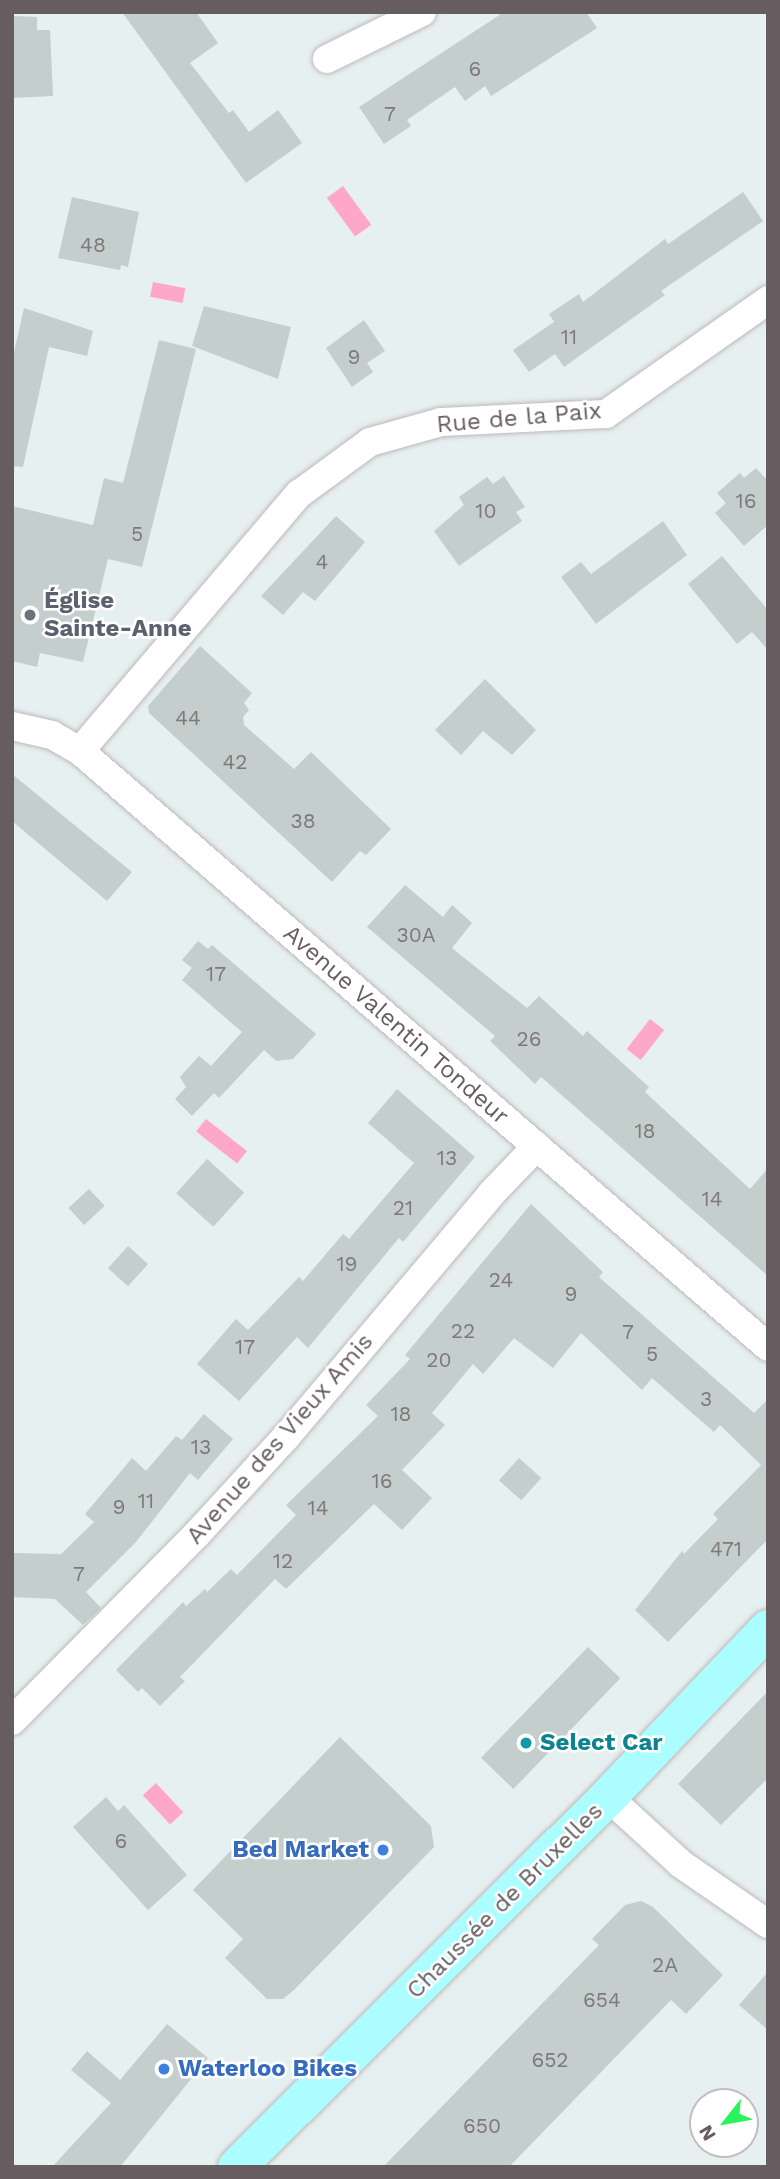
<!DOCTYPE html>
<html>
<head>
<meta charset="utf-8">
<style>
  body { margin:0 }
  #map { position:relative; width:780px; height:2179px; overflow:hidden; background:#e6f0f0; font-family:"Work Sans",sans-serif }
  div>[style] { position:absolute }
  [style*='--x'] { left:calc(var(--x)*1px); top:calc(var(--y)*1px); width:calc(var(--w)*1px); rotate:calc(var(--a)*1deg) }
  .water>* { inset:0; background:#ffa7c8; transform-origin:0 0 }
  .building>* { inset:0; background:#c4cecc; transform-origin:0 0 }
  .roads { filter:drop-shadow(0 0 2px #c0b8ba) drop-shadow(0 0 2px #c0b8ba) }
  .minor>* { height:28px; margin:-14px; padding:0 14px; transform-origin:14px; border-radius:14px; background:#fff }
  .primary>* { height:38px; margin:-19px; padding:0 19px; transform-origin:19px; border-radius:19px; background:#acfdff }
  .dots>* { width:19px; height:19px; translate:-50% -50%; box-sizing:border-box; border:4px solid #fff; border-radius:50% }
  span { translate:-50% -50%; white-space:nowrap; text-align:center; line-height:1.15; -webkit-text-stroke:5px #fff; paint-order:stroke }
  .number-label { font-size:21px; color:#7e797b }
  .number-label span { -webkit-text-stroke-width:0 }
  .street-label { font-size:24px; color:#675d60 }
  .worship-label { font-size:24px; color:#5b616d; font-weight:700 }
  .left { translate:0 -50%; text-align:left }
  .culture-label { font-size:24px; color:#0d838f; font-weight:700 }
  .shop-label { font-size:24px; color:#366cbe; font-weight:700 }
  .right { translate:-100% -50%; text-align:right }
  .frame { position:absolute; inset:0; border:14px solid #675d60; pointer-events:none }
  .north { position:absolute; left:689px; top:2088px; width:70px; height:70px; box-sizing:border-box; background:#fff; border:2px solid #c2bebf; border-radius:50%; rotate:239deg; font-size:19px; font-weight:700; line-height:28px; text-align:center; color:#675d60 }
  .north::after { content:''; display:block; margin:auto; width:24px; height:32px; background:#29f35e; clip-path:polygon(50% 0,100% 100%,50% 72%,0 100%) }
</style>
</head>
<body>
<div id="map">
  <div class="water">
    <div style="left:343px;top:186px;width:48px;height:20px;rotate:54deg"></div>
    <div style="left:153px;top:282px;width:33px;height:15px;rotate:11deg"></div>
    <div style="left:650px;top:1019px;width:18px;height:38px;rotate:38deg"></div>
    <div style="left:206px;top:1119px;width:52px;height:16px;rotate:38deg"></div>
    <div style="left:156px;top:1783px;width:40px;height:18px;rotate:47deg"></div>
  </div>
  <div class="building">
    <div style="clip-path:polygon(122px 12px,196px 12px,218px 43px,190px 63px,229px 113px,233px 110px,249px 132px,278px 110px,302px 143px,246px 183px)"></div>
    <div style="clip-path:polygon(504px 12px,586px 12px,597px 28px,491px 96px,485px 86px,465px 101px,455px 87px,407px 120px,411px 126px,384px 144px,359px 107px)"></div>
    <div style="clip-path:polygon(12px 16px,37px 17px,37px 30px,50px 30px,53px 96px,12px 98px)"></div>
    <div style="clip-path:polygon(743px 192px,763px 221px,661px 291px,665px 295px,564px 367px,555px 354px,529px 372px,513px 350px,554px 322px,549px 314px,579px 294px,583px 302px,665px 239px,668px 244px)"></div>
    <div style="clip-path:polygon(72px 197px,139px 212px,128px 267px,121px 265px,120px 270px,58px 258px)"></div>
    <div style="clip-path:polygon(204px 306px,291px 327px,278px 379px,192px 346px)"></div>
    <div style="clip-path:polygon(24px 308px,93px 331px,87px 356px,49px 347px,23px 467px,12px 466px,12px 361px)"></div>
    <div style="clip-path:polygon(364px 320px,385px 351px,367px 363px,373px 372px,352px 387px,326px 348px)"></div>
    <div style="clip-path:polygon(159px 340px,196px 349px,142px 567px,108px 559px,83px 662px,40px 653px,37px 667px,12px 661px,12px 506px,93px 525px,104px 478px,123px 483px)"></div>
    <div style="clip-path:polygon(756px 468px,768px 481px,768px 525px,744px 546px,715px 513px,726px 503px,717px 493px,740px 473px,744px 478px)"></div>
    <div style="clip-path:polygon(504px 476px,525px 507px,516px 512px,522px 521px,459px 566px,434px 531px,464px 505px,459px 497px,487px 477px,493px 484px)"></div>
    <div style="clip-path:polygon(336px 516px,365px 542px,315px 601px,303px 592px,283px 615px,261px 596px)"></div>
    <div style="clip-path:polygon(663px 521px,687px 555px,596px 624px,561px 577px,581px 562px,591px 574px)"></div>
    <div style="clip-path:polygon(722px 556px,768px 610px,768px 650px,752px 632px,737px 644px,688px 584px)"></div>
    <div style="clip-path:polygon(200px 646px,252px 693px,244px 703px,249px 710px,243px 717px,244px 725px,294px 769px,311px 752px,391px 829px,366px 855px,360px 851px,332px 882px,149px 713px,148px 706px)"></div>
    <div style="clip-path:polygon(485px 679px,536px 730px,512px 755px,483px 731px,461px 755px,435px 730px)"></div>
    <div style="clip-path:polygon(12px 774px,132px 872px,107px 901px,12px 821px)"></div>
    <div style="clip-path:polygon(405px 885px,443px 917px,452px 905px,472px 923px,452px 948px,527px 1008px,539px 996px,583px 1036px,587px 1031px,649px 1087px,645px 1092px,750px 1189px,768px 1168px,768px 1276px,541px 1077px,535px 1084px,490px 1041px,495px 1036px,367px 927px)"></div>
    <div style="clip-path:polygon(198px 941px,208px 949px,212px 945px,316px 1034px,293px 1059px,276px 1061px,264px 1050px,219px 1098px,214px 1093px,192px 1116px,175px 1099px,186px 1087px,180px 1077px,199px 1056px,211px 1066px,242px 1032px,182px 980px,192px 968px,182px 960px)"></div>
    <div style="clip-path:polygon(397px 1089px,475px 1157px,403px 1242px,399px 1238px,308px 1348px,297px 1337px,239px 1401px,197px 1364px,236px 1319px,248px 1330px,299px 1277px,303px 1281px,343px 1234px,349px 1239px,414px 1163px,368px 1123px)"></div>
    <div style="left:207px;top:1159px;width:50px;height:46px;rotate:42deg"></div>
    <div style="left:89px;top:1189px;width:23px;height:28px;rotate:47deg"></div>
    <div style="clip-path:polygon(531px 1204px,603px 1272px,599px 1277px,754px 1413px,768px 1399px,768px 1539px,668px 1642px,635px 1610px,682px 1551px,684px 1554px,718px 1519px,713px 1514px,761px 1465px,720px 1425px,714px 1432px,652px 1378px,642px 1390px,581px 1333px,553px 1368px,514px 1338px,483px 1374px,473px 1364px,432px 1413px,445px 1425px,402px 1470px,432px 1498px,402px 1530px,374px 1504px,286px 1589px,275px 1579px,180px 1677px,185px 1681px,160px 1706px,142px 1688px,138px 1692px,116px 1670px,183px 1602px,186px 1606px,205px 1589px,207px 1592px,231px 1569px,237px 1575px,296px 1515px,286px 1505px,378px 1416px,366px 1405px,410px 1359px,405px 1355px)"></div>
    <div style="left:128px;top:1246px;width:27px;height:30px;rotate:42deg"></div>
    <div style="clip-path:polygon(204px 1414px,233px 1439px,198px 1480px,190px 1473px,136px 1542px,86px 1592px,101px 1608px,83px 1625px,55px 1599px,12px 1597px,12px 1553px,61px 1554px,94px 1522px,85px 1514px,132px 1458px,146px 1471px,176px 1436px,182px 1440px)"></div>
    <div style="left:519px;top:1458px;width:30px;height:30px;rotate:42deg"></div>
    <div style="left:588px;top:1647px;width:45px;height:154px;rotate:44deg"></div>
    <div style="clip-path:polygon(768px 1691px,768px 1778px,721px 1825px,678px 1784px)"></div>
    <div style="clip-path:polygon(340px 1737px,431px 1826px,434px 1847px,294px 1990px,283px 1999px,267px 1999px,225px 1958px,243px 1939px,193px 1890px)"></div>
    <div style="clip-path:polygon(106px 1797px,118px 1811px,124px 1805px,187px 1875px,148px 1910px,73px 1827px)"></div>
    <div style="clip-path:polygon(641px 1901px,653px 1907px,723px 1975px,686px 2014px,671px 2000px,509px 2167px,383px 2167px,599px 1945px,592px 1939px,625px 1905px)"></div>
    <div style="clip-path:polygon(768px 1972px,768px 2030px,739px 2005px)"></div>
    <div style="clip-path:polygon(167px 2024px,208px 2058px,120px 2167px,52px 2167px,111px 2103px,71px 2070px,87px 2051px,120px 2080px)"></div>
  </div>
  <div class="roads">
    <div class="minor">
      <div style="--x:327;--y:59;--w:106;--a:-26.3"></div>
      <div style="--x:12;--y:726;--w:41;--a:12.7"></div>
      <div style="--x:52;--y:735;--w:32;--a:30"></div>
      <div style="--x:80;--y:751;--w:910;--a:40.9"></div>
      <div style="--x:80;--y:751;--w:338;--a:-49.6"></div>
      <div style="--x:299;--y:494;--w:88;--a:-36.2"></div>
      <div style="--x:370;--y:442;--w:74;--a:-15.7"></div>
      <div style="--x:441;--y:422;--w:165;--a:-2.8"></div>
      <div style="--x:606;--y:414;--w:198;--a:-35.1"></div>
      <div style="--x:12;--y:1721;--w:264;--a:-45.3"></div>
      <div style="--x:198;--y:1533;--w:130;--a:-47.5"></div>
      <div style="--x:286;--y:1437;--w:318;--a:-49.8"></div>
      <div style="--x:491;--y:1194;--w:66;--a:-46.2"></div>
      <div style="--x:608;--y:1797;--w:99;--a:42.5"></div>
      <div style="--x:681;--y:1864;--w:106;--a:34.6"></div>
    </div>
    <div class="primary">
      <div style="--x:237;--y:2167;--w:524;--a:-44.92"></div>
      <div style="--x:608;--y:1797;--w:232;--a:-46.4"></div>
    </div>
  </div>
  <div class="dots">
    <div style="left:30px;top:615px;background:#6b7280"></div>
    <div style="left:526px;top:1743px;background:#0f9aa8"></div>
    <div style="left:383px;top:1850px;background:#3f7fe0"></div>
    <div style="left:164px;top:2069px;background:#3f7fe0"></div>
  </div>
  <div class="number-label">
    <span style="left:475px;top:69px">6</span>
    <span style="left:390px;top:114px">7</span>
    <span style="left:93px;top:245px">48</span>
    <span style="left:569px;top:337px">11</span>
    <span style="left:354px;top:357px">9</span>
    <span style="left:746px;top:501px">16</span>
    <span style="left:486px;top:511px">10</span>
    <span style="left:137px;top:534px">5</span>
    <span style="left:322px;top:562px">4</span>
    <span style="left:188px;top:718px">44</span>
    <span style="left:235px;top:762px">42</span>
    <span style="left:303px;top:821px">38</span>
    <span style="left:416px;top:935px">30A</span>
    <span style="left:216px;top:974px">17</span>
    <span style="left:529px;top:1039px">26</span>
    <span style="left:645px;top:1131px">18</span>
    <span style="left:447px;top:1158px">13</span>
    <span style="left:712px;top:1199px">14</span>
    <span style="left:403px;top:1208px">21</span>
    <span style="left:347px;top:1264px">19</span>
    <span style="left:501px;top:1280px">24</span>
    <span style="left:571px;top:1294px">9</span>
    <span style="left:463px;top:1331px">22</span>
    <span style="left:628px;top:1332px">7</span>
    <span style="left:245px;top:1347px">17</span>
    <span style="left:652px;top:1354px">5</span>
    <span style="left:439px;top:1360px">20</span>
    <span style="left:706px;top:1399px">3</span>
    <span style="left:401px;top:1414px">18</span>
    <span style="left:201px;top:1447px">13</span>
    <span style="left:382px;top:1481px">16</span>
    <span style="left:146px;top:1501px">11</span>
    <span style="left:119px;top:1507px">9</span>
    <span style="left:318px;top:1508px">14</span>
    <span style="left:726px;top:1549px">471</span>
    <span style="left:283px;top:1561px">12</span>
    <span style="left:79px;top:1574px">7</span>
    <span style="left:121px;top:1841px">6</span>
    <span style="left:665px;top:1965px">2A</span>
    <span style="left:602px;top:2000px">654</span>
    <span style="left:550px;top:2060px">652</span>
    <span style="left:482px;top:2126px">650</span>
  </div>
  <div class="street-label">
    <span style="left:519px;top:418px;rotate:-5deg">Rue de la Paix</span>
    <span style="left:396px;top:1025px;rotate:41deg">Avenue Valentin Tondeur</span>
    <span style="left:280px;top:1439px;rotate:-49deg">Avenue des Vieux Amis</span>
    <span style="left:505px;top:1901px;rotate:-45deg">Chaussée de Bruxelles</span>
  </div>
  <div class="worship-label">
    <span class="left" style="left:44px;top:615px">Église<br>Sainte-Anne</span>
  </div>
  <div class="culture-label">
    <span class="left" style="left:540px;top:1743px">Select Car</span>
  </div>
  <div class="shop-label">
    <span class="right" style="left:369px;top:1850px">Bed Market</span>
    <span class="left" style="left:178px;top:2069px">Waterloo Bikes</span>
  </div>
  <div class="frame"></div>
  <div class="north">N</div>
</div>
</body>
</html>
